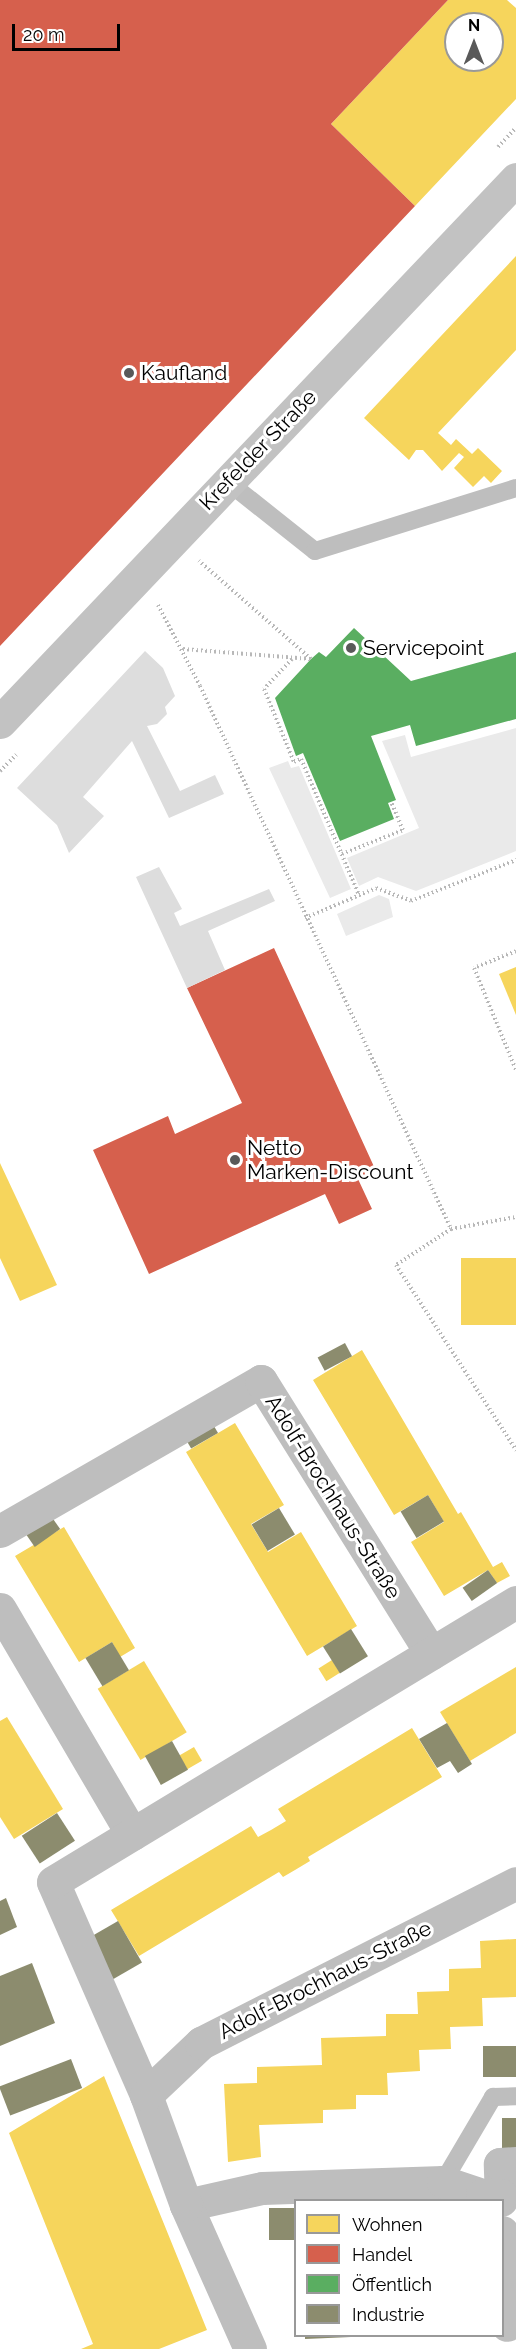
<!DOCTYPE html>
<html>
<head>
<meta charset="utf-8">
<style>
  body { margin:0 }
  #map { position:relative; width:516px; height:2349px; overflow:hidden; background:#fff; font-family:Raleway,sans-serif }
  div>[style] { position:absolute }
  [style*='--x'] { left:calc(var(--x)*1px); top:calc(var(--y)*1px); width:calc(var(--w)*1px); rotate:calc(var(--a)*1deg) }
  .green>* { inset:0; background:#eaeaea }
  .homes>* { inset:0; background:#f6d55c; transform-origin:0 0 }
  .shops>* { inset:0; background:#d6604d }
  .public>* { inset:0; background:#5aae61 }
  .industry>* { inset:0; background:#8c8c6e; transform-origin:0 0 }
  .building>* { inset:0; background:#ddd }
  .path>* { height:4px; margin-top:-2px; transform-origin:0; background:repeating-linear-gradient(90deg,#b8b8b8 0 1.5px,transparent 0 4.5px) }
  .lane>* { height:18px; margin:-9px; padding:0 9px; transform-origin:9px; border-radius:9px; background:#bebebe }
  .street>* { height:33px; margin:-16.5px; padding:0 16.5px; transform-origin:16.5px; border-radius:16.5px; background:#bebebe }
  .secondary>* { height:33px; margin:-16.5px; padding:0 16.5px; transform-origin:16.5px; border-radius:16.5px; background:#c2c2c2 }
  .dots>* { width:16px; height:16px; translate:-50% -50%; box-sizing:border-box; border:3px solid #fff; border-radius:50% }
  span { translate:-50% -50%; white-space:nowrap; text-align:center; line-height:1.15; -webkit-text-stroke:6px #fff; paint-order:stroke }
  .poi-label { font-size:21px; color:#000 }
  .left { translate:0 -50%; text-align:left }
  .street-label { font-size:21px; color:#000 }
  .legend { position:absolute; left:294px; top:2199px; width:210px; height:138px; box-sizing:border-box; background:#fff; border:2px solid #999; margin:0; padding:8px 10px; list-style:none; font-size:18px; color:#000 }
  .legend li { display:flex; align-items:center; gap:12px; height:30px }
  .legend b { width:30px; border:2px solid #999 }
  .north { position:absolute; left:444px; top:12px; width:60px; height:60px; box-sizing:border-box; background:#fff; border:2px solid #999; border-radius:50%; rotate:0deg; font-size:16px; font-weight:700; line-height:24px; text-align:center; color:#000 }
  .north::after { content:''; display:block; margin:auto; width:21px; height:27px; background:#595959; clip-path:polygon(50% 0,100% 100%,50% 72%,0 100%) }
  .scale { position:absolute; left:12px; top:24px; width:108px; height:27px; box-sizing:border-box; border:3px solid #000; border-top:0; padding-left:8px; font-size:18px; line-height:21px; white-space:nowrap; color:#000; -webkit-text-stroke:4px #fff; paint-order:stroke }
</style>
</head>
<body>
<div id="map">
  <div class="green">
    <div style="clip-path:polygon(516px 728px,516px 851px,416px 891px,378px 877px,359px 886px,347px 858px,419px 828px,382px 741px,405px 735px,411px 757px)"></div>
    <div style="clip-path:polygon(288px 761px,291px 768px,299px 766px,351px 889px,330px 898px,269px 768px)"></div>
    <div style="clip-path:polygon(379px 895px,389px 899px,393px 917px,346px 936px,337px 914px)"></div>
  </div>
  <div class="homes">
    <div style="clip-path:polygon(evenodd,448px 0,507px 0,516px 8px,516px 99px,415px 206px,331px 124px,448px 0,456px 24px,492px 24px,492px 60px,456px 60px,456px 24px)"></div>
    <div style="clip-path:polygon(516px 256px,516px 350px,438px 433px,451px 445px,456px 439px,472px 454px,478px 448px,502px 471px,491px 483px,484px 476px,473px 487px,454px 468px,464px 457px,459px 453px,442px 471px,423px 450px,416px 450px,409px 460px,364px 418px)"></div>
    <div style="clip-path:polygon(516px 967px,516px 1015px,499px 974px)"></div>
    <div style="clip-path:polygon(0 1163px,57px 1285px,20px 1301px,0 1258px)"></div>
    <div style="left:461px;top:1258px;width:55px;height:67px"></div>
    <div style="clip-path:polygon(362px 1350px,458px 1514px,461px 1512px,493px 1567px,502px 1562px,510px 1576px,497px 1583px,488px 1570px,444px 1596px,411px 1542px,444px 1522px,428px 1495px,394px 1515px,313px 1380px)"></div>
    <div style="clip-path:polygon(235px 1423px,284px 1505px,251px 1524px,268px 1552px,301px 1532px,357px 1626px,307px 1656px,186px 1452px)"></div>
    <div style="clip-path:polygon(64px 1527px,135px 1648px,120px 1657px,112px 1642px,79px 1662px,15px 1556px)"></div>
    <div style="left:332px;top:1660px;width:15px;height:16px;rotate:58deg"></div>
    <div style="left:144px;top:1661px;width:83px;height:54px;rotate:59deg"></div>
    <div style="clip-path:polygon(516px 1667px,516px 1733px,470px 1761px,440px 1712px)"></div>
    <div style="clip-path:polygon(7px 1717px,63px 1809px,14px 1839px,0 1817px,0 1721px)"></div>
    <div style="clip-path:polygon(412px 1728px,442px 1777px,308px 1857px,310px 1861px,295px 1870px,283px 1877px,279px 1872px,139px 1956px,111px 1910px,251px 1826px,258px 1837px,271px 1830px,286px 1821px,278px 1809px)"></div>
    <div style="left:194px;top:1747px;width:16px;height:17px;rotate:60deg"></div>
    <div style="clip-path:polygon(516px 1939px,516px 1997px,482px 1998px,483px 2026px,450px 2027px,451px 2049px,419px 2050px,420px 2071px,387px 2073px,388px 2095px,356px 2095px,356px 2109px,323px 2110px,323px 2123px,259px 2125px,261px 2157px,228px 2162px,224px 2084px,257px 2083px,257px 2067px,322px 2065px,321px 2038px,386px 2036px,386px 2014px,418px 2014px,417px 1992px,449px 1991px,449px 1969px,481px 1968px,480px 1941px)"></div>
    <div style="clip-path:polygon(104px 2076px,207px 2330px,159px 2349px,81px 2349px,93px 2344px,9px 2133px)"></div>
  </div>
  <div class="shops">
    <div style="clip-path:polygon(0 0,448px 0,331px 124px,415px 206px,0 646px)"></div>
    <div style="clip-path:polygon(274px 948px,376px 1171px,358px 1179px,372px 1209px,339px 1224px,325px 1194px,149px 1274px,93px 1150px,168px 1116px,175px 1134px,242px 1103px,187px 988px)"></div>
  </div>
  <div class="public">
    <div style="clip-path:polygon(354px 628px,411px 681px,516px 652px,516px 719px,416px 746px,410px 725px,371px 736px,396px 800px,388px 803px,394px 819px,340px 841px,303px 753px,296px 756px,275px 698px,311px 659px,319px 652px,326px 657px)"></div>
  </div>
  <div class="industry">
    <div style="left:345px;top:1343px;width:15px;height:31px;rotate:62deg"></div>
    <div style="left:211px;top:1421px;width:14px;height:31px;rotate:60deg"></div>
    <div style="left:428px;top:1495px;width:31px;height:32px;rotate:59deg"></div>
    <div style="left:279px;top:1508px;width:31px;height:32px;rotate:59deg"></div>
    <div style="left:51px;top:1516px;width:16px;height:31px;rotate:55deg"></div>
    <div style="left:488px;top:1570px;width:16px;height:31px;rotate:55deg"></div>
    <div style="left:351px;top:1629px;width:32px;height:33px;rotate:58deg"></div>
    <div style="left:112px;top:1642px;width:33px;height:31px;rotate:59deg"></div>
    <div style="clip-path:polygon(447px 1723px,472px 1764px,458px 1773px,450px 1761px,437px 1768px,419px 1739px)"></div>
    <div style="left:172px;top:1741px;width:33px;height:31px;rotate:61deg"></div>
    <div style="left:57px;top:1813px;width:33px;height:42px;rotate:57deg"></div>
    <div style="clip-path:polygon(6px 1898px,17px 1927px,0 1935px,0 1901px)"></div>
    <div style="left:118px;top:1921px;width:48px;height:33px;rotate:60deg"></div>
    <div style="clip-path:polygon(32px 1963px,55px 2023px,0 2046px,0 1976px)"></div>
    <div style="left:516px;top:2046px;width:31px;height:33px;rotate:90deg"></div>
    <div style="left:71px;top:2059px;width:31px;height:77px;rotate:69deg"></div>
    <div style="left:502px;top:2118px;width:14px;height:32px"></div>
    <div style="left:269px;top:2208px;width:27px;height:32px"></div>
    <div style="clip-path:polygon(305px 2336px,351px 2336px,351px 2337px,305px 2339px)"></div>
  </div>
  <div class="building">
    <div style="clip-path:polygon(145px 651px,163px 668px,175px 696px,165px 707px,167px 714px,157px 724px,147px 726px,180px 791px,215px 775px,224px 794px,169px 818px,132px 741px,83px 797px,104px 816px,69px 853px,57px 825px,17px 788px)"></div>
    <div style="clip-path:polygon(159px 867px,182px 909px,174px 913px,180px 926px,269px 889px,275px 901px,208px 931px,225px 970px,187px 988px,136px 877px)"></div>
  </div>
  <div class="path">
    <div style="--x:498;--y:147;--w:26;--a:-47"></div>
    <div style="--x:158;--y:605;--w:91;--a:62.6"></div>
    <div style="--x:200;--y:686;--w:598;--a:65.19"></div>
    <div style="--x:451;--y:1229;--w:66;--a:146.8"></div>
    <div style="--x:396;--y:1265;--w:221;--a:57"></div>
    <div style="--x:183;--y:649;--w:128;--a:4.5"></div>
    <div style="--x:311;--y:659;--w:149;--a:-138.8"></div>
    <div style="--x:292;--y:659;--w:41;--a:133"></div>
    <div style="--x:264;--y:689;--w:79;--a:67.7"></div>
    <div style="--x:294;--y:762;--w:8;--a:-23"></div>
    <div style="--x:301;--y:759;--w:148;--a:66.9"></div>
    <div style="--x:0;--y:771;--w:23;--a:-45"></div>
    <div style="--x:342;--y:854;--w:66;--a:-21.5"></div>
    <div style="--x:403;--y:830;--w:30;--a:-113"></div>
    <div style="--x:305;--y:918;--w:77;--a:-22.9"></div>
    <div style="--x:376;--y:888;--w:37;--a:20"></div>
    <div style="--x:411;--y:901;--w:113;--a:-21.3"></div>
    <div style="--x:516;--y:951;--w:45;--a:158"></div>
    <div style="--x:474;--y:968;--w:110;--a:67.6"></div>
    <div style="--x:451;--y:1229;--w:66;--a:-10.5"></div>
  </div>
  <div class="lane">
    <div style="--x:228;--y:482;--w:111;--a:38.4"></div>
    <div style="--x:315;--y:551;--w:211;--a:-17.4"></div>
    <div style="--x:443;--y:2182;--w:99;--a:-59.5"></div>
    <div style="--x:493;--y:2097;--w:23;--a:-2"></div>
  </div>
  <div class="street">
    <div style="--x:0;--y:1531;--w:301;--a:-29.9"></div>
    <div style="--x:261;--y:1381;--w:321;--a:58"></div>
    <div style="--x:0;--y:1609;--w:261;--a:59.6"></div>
    <div style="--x:146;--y:2095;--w:232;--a:-113.6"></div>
    <div style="--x:53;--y:1882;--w:541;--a:-31.16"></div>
    <div style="--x:501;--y:2200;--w:36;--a:-92"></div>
    <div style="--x:500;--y:2164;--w:16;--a:-4"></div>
    <div style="--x:186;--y:2205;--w:78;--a:-12.6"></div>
    <div style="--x:262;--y:2188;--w:181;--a:-1.9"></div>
    <div style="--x:443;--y:2182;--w:41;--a:18.4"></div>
    <div style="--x:482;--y:2195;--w:19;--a:0"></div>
    <div style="--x:502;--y:2232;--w:93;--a:86.9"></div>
    <div style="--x:250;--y:2349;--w:158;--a:-114"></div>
    <div style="--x:186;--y:2205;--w:117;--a:-110"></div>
    <div style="--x:146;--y:2095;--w:76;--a:-43.4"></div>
    <div style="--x:201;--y:2043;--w:353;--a:-26.9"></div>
  </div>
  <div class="secondary">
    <div style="--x:0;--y:722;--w:749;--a:-46.46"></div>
  </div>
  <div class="dots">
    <div style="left:129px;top:373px;background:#595959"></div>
    <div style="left:351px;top:648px;background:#595959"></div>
    <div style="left:235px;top:1160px;background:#595959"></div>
  </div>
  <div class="poi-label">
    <span class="left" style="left:141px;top:373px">Kaufland</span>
    <span class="left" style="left:363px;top:648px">Servicepoint</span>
    <span class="left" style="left:247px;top:1160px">Netto<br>Marken-Discount</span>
  </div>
  <div class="street-label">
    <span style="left:258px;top:450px;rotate:-46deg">Krefelder Straße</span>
    <span style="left:333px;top:1497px;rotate:58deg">Adolf-Brochhaus-Straße</span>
    <span style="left:325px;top:1980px;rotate:-27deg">Adolf-Brochhaus-Straße</span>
  </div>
  <ul class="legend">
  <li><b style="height:16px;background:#f6d55c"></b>Wohnen</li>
  <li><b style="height:16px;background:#d6604d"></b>Handel</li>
  <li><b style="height:16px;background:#5aae61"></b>Öffentlich</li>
  <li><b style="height:16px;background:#8c8c6e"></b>Industrie</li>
  </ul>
  <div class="north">N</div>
  <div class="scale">20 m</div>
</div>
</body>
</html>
